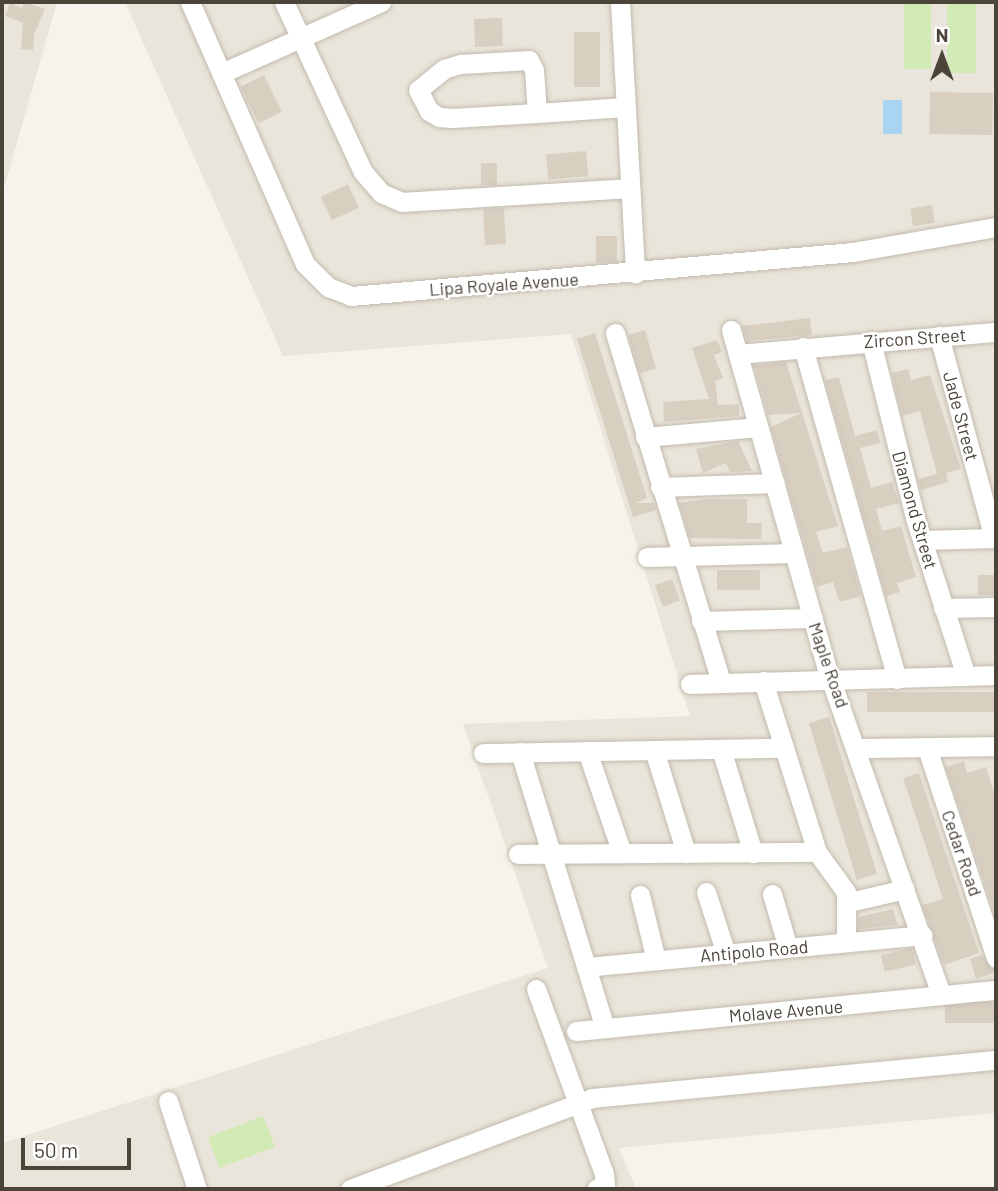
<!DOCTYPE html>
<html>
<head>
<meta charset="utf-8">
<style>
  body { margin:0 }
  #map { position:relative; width:998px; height:1191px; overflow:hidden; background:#f6f3ec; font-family:Barlow,sans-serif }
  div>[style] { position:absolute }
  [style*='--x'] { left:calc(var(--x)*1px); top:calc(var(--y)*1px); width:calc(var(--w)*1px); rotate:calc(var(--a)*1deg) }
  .residential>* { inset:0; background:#eae5da }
  .green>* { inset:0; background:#d2eab5; transform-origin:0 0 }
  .water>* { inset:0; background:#a9d4f2; transform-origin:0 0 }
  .building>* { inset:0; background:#d8cfc1; transform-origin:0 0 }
  .roads { filter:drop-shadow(0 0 2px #c2bbae) drop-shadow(0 0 2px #c2bbae) }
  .minor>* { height:19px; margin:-9.5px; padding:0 9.5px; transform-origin:9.5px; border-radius:9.5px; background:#fff }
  span { translate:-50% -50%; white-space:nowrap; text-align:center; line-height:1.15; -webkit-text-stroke:5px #fff; paint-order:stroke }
  .street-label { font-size:18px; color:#4b4439 }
  .frame { position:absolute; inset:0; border:4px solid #4b4439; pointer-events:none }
  .north { position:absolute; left:907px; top:21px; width:70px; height:70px; -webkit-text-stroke:5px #fff; paint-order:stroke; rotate:0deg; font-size:19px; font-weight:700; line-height:28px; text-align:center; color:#4b4439 }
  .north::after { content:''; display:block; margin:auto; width:24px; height:32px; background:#4b4439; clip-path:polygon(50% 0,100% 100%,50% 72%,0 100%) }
  .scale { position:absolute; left:21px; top:1138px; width:110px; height:32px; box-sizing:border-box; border:4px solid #4b4439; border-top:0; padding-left:9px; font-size:21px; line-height:24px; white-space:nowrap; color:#4b4439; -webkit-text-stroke:5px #fff; paint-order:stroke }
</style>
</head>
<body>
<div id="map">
  <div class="residential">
    <div style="clip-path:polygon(2px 2px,57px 2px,2px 195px)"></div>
    <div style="clip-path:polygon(125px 2px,996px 2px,996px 1113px,619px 1148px,636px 1189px,2px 1189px,2px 1143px,548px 968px,463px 724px,690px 716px,571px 334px,283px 356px)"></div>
  </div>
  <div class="green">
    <div style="left:904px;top:2px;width:27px;height:67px"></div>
    <div style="left:947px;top:2px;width:29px;height:71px"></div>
    <div style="left:263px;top:1116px;width:33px;height:59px;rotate:69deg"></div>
  </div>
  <div class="water">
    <div style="left:883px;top:100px;width:19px;height:34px"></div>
  </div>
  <div class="building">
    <div style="clip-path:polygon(24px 2px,45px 9px,34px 34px,33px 50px,21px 49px,23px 23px,5px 16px,10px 3px,22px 8px)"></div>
    <div style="left:502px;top:18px;width:28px;height:28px;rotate:88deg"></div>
    <div style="left:574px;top:32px;width:26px;height:55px"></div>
    <div style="left:264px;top:75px;width:41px;height:26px;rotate:64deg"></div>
    <div style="left:930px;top:92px;width:63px;height:42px;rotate:1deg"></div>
    <div style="left:586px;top:151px;width:25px;height:40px;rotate:85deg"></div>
    <div style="left:481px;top:163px;width:16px;height:22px"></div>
    <div style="left:348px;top:184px;width:26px;height:30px;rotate:65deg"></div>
    <div style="left:932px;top:205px;width:18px;height:22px;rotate:81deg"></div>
    <div style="clip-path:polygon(498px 208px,504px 209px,506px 244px,485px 245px,483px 209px)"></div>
    <div style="left:596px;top:236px;width:21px;height:26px"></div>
    <div style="clip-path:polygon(810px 318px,812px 335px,747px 341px,742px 326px)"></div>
    <div style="left:645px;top:330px;width:40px;height:17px;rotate:74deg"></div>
    <div style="clip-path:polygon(595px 333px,647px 498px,635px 503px,654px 503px,656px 510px,633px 517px,577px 339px)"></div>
    <div style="clip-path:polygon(717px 340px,722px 352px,714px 355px,723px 378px,715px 381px,718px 405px,739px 404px,739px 416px,664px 422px,663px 402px,709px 399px,692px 348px)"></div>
    <div style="clip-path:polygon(786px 362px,838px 526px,816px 532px,823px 553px,847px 547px,861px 596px,844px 601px,839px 601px,833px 582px,817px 587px,771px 427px,801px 413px,768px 415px,754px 365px)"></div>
    <div style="clip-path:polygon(908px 369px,911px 380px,930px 375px,961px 469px,946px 473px,948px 482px,921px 490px,918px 479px,937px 474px,920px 411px,902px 416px,892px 373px)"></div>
    <div style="clip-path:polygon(839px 377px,855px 436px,877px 430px,880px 443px,860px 448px,871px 488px,892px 482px,899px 503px,876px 509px,882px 531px,901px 526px,916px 577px,897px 583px,900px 592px,886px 596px,825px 380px)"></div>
    <div style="clip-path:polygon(738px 441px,752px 471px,730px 472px,726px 463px,703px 473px,696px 449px)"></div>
    <div style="clip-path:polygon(706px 499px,747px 499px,747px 523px,762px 523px,761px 539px,690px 538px,679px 503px)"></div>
    <div style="left:760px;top:570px;width:20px;height:43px;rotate:90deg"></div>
    <div style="left:978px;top:575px;width:18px;height:20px"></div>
    <div style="left:672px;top:579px;width:23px;height:18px;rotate:70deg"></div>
    <div style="left:996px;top:692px;width:20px;height:129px;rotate:90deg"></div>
    <div style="left:829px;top:717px;width:164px;height:21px;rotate:73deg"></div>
    <div style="clip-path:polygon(964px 761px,967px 773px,986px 767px,996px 798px,996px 917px,946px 767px)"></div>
    <div style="clip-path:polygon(919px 773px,979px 953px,944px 965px,922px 905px,943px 899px,903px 778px)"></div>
    <div style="clip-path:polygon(893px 909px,898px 925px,858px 929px,858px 917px)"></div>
    <div style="left:912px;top:948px;width:17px;height:32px;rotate:77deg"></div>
    <div style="clip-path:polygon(982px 955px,996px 972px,976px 979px,970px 959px)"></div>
    <div style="left:996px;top:1002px;width:21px;height:51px;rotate:90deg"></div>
  </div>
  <div class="roads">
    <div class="minor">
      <div style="--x:190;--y:2;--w:286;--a:66.3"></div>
      <div style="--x:305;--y:264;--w:33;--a:45"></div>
      <div style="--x:328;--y:287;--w:25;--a:21"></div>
      <div style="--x:351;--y:296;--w:504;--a:-5.01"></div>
      <div style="--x:853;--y:252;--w:145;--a:-9.9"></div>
      <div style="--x:284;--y:2;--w:187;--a:65.1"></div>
      <div style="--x:363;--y:172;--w:28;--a:49"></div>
      <div style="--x:381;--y:193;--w:23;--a:23"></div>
      <div style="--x:402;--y:202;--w:228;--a:-3.5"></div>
      <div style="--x:620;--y:2;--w:272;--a:86.8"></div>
      <div style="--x:224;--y:72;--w:172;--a:-24"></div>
      <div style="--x:537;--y:113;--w:43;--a:-94"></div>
      <div style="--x:534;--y:70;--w:11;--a:-117"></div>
      <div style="--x:529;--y:60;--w:69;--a:176.7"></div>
      <div style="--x:460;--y:64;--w:17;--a:163"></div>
      <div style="--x:444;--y:69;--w:33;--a:141"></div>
      <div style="--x:418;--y:90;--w:24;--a:62"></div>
      <div style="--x:429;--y:111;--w:12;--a:31"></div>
      <div style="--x:439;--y:117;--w:13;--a:4"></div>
      <div style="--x:452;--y:118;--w:85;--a:-3.4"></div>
      <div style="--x:537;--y:113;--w:88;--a:-3.9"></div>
      <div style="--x:731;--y:330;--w:352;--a:74.2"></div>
      <div style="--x:827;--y:669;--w:345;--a:70.7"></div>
      <div style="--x:615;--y:333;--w:365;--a:73.1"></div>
      <div style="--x:939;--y:336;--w:209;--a:74.8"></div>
      <div style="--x:871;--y:341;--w:182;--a:76"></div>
      <div style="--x:915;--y:518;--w:166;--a:72.1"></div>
      <div style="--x:803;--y:347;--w:345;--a:74.2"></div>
      <div style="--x:738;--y:354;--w:259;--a:-4.9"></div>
      <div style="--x:645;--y:437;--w:114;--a:-5"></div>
      <div style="--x:660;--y:487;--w:115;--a:-2"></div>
      <div style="--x:922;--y:540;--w:74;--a:-1.5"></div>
      <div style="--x:647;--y:557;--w:147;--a:-1.6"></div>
      <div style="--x:943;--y:608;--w:53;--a:-1.1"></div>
      <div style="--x:701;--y:621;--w:112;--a:-1.5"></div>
      <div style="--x:763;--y:681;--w:179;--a:72.5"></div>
      <div style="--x:817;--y:852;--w:49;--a:54.1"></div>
      <div style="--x:846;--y:892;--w:50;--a:90"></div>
      <div style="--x:690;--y:684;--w:306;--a:-1.7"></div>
      <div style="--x:858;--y:748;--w:138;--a:-0.8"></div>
      <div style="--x:927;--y:748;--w:221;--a:71.8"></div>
      <div style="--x:721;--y:749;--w:109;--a:72.9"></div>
      <div style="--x:654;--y:750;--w:108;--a:72.7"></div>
      <div style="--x:587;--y:751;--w:108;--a:71.1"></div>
      <div style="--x:520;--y:752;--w:289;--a:72.9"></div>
      <div style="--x:483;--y:753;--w:301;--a:-1"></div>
      <div style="--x:518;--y:854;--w:299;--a:-0.4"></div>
      <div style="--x:706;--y:892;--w:65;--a:72.1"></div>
      <div style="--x:772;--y:894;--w:56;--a:73.5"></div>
      <div style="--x:640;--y:895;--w:67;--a:76.2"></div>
      <div style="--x:849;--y:902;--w:57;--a:-13.1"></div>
      <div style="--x:586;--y:967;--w:338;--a:-5.4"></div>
      <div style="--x:536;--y:989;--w:197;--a:69.8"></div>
      <div style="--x:604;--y:1174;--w:10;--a:84"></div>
      <div style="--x:605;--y:1184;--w:10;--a:151"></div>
      <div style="--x:576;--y:1031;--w:422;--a:-5.6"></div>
      <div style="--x:168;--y:1101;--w:93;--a:71.8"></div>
      <div style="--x:350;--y:1189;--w:259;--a:-20.6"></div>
      <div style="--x:592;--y:1098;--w:406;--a:-5.4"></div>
    </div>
  </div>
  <div class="street-label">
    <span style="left:504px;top:284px;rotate:-4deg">Lipa Royale Avenue</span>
    <span style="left:915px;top:338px;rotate:-4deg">Zircon Street</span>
    <span style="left:961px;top:416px;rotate:75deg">Jade Street</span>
    <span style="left:915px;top:510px;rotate:74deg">Diamond Street</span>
    <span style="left:829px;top:665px;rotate:71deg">Maple Road</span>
    <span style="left:962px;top:853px;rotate:71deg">Cedar Road</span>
    <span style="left:754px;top:951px;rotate:-5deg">Antipolo Road</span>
    <span style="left:786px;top:1011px;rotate:-5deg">Molave Avenue</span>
  </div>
  <div class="frame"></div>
  <div class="north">N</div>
  <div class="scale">50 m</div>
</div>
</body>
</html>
